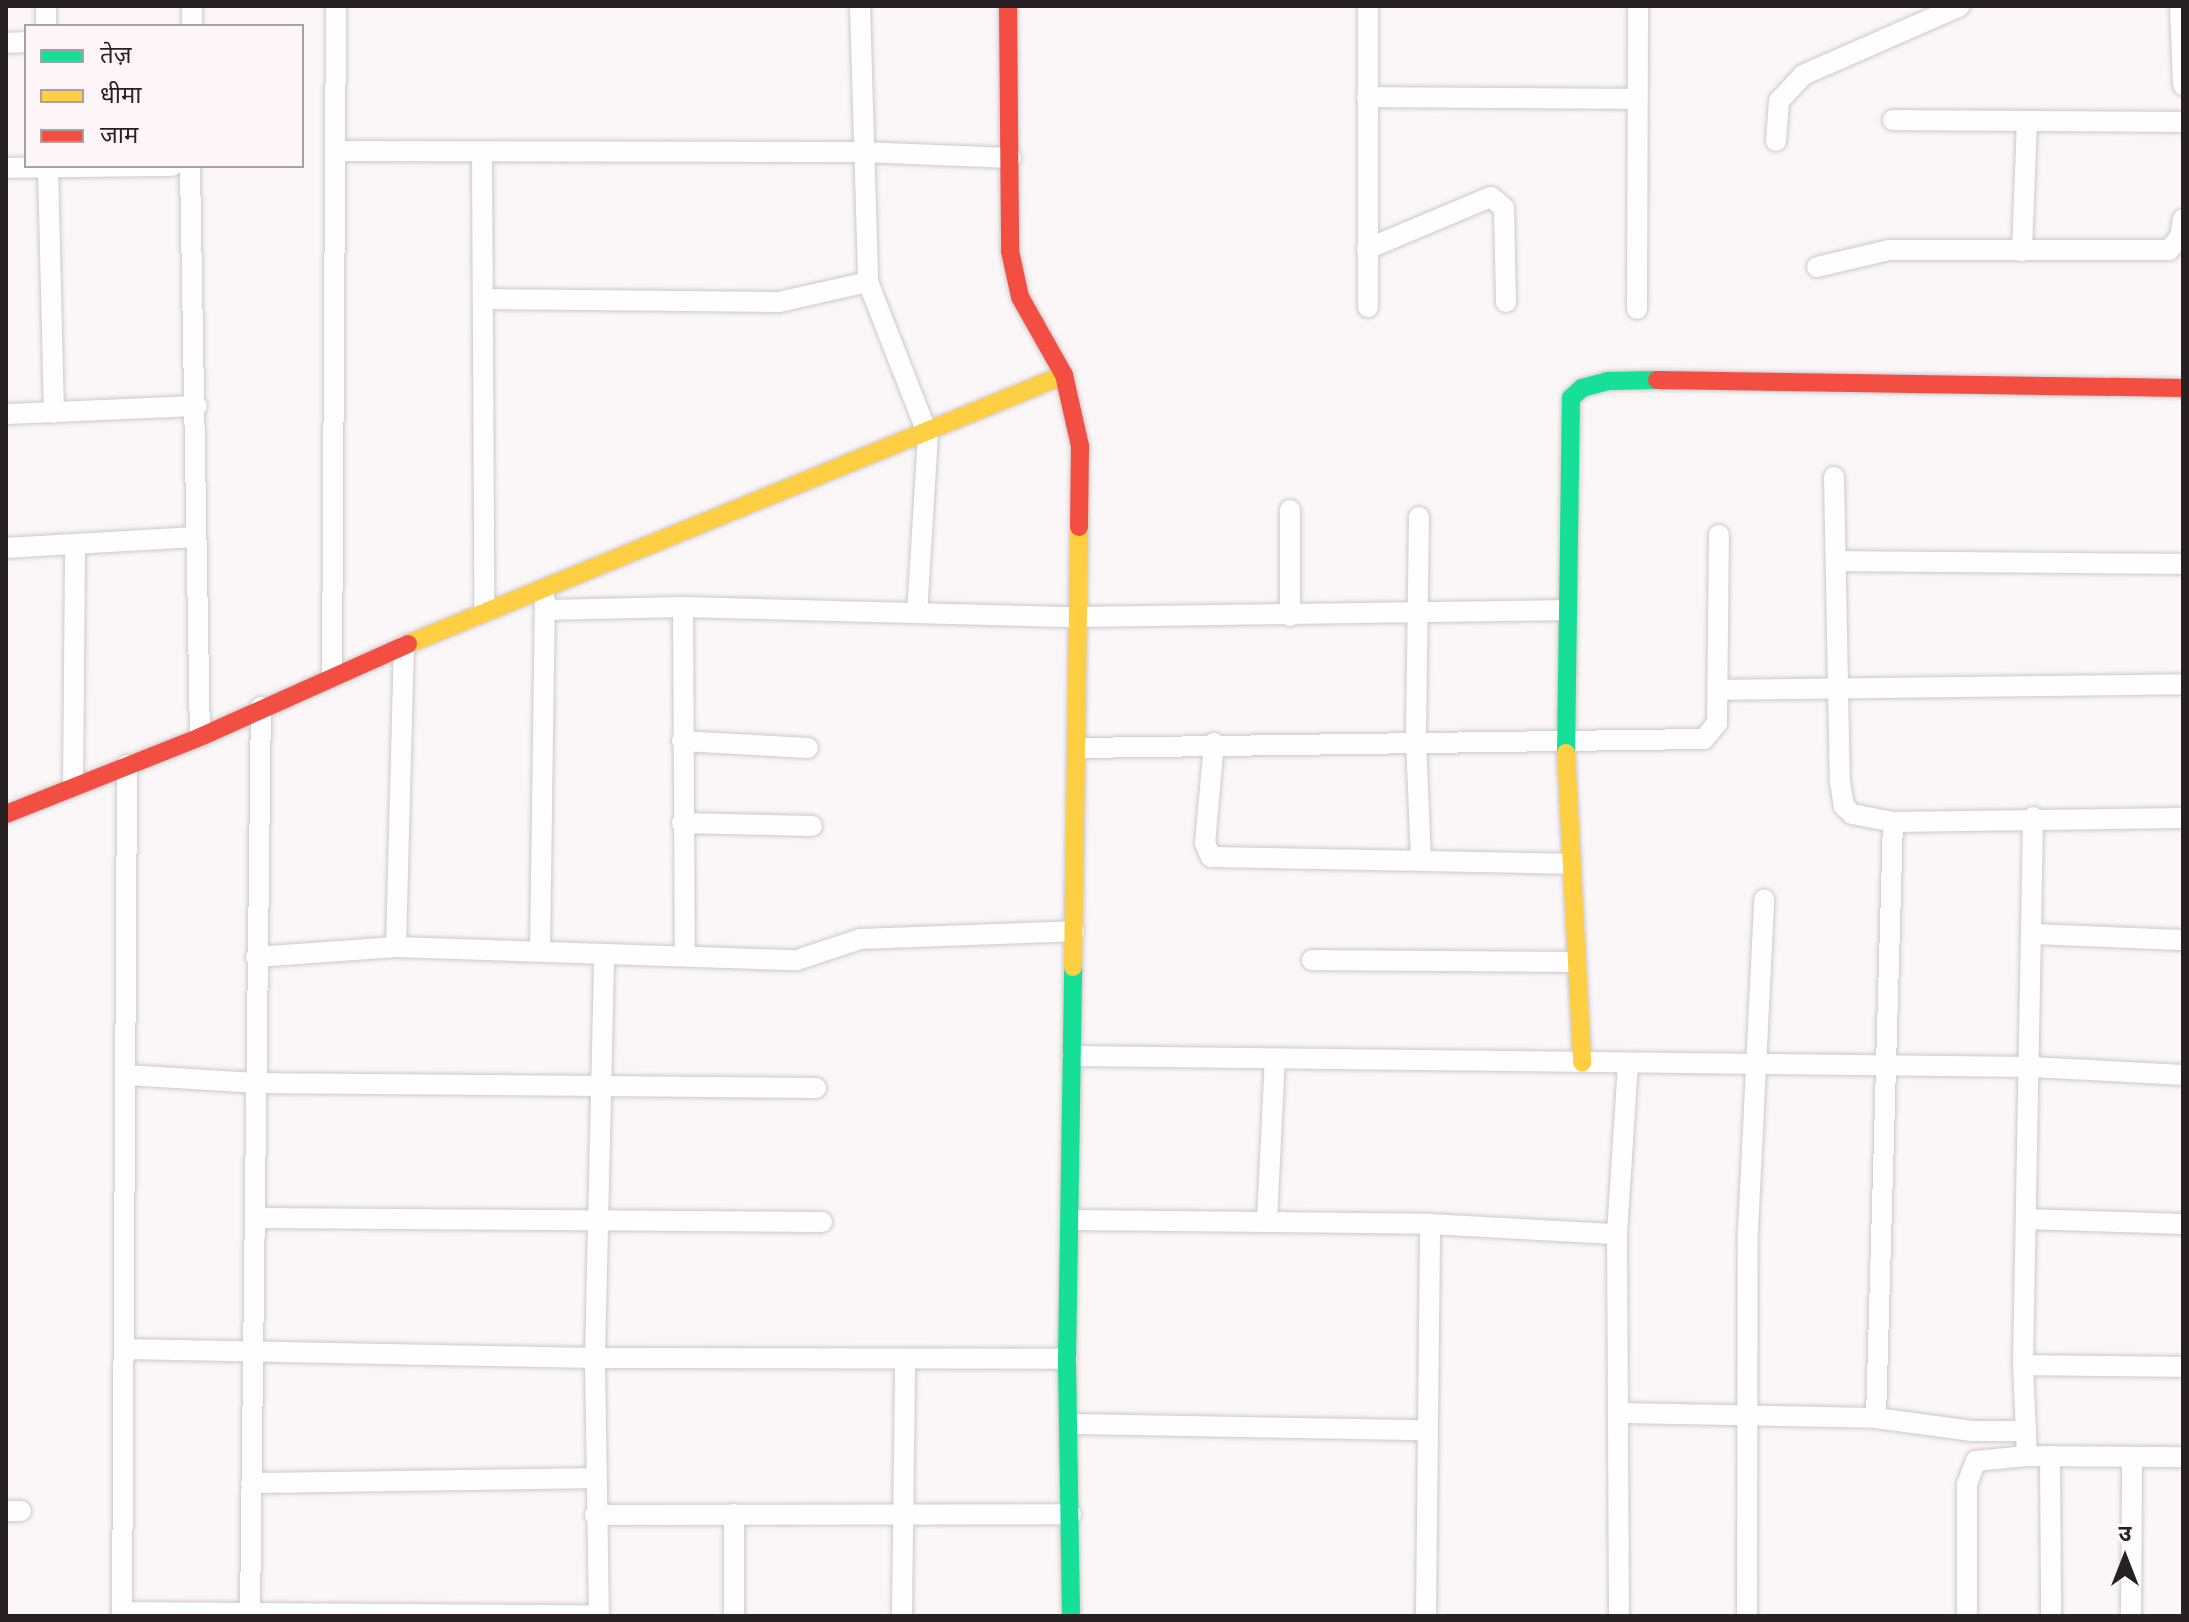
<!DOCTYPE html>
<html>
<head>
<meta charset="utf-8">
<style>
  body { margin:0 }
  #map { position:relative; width:2189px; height:1622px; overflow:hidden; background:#fbf7f8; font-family:"DM Sans","Noto Sans Devanagari",sans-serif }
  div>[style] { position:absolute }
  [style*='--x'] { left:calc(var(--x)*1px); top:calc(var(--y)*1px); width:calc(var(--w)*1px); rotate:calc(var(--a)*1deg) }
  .roads { filter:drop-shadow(0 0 2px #cec8ca) drop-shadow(0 0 2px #cec8ca) }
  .street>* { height:20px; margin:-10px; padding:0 10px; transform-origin:10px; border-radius:10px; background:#fefefe }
  .fast>* { height:18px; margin:-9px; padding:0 9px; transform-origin:9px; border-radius:9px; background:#16e098 }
  .slow>* { height:18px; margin:-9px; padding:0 9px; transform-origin:9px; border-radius:9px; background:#ffcf43 }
  .jam>* { height:18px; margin:-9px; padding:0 9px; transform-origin:9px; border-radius:9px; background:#f24e42 }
  span { translate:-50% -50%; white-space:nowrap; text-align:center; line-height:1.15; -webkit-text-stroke:8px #fdf5f7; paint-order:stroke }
  .frame { position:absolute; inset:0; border:8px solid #282123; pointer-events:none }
  .legend { position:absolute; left:24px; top:24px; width:280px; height:144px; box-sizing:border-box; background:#fdf5f7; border:2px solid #a8a0a2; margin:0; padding:10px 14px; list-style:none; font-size:24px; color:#282123 }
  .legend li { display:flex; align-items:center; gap:16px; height:40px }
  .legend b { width:40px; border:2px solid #a8a0a2 }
  .north { position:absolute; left:2085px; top:1518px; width:80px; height:80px; -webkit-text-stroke:6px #fdf5f7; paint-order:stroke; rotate:0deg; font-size:22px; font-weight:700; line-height:32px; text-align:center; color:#282123 }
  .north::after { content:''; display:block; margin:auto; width:28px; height:36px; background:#282123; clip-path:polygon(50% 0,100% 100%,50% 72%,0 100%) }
</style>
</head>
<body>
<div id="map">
  <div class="roads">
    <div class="street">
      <div style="--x:46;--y:6;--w:20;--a:90"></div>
      <div style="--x:192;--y:6;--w:20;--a:90"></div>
      <div style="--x:860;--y:6;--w:276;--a:88.3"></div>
      <div style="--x:868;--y:282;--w:164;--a:68.6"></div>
      <div style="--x:928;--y:435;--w:178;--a:93.5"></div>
      <div style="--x:2180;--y:6;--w:79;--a:87.8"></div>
      <div style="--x:6;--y:43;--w:20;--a:-3"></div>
      <div style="--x:1367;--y:97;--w:270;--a:0.4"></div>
      <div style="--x:1893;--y:120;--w:290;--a:0.4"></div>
      <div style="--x:1776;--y:141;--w:40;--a:-85.7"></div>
      <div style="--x:1779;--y:101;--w:35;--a:-47"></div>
      <div style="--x:1803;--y:75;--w:171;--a:-23.7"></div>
      <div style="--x:335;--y:151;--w:526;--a:0.11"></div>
      <div style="--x:861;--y:152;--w:150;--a:2.3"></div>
      <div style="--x:482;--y:153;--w:457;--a:89.7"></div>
      <div style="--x:190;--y:166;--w:571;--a:89"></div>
      <div style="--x:6;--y:168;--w:166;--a:-0.7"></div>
      <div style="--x:48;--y:168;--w:245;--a:88.6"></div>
      <div style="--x:1367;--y:249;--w:134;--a:-22.8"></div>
      <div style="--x:1491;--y:197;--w:17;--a:40"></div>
      <div style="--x:1504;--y:208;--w:94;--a:88.8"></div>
      <div style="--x:2022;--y:251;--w:129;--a:-87.8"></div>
      <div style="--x:1817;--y:267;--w:74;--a:-13.3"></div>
      <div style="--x:1889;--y:250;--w:280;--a:0"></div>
      <div style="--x:2169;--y:250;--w:17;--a:-50"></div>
      <div style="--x:2180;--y:237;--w:18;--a:-81"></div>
      <div style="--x:485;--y:299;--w:294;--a:0.6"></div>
      <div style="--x:779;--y:302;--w:91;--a:-12.7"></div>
      <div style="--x:1368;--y:307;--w:301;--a:-90"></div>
      <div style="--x:1637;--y:309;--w:303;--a:-89.8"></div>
      <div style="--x:6;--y:414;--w:191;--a:-2.4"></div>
      <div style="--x:1834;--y:477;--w:305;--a:88.9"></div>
      <div style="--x:1840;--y:782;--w:24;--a:81"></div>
      <div style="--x:1844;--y:806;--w:11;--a:45"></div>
      <div style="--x:1852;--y:814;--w:42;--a:11"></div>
      <div style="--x:1893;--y:822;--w:290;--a:-0.8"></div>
      <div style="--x:1290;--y:510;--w:106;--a:90"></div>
      <div style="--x:1419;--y:517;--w:224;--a:90.8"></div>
      <div style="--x:1416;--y:741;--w:119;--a:87.6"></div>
      <div style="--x:6;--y:548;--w:188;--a:-3.3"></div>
      <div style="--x:1837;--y:561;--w:346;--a:0.5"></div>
      <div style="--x:683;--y:607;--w:347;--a:89.7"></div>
      <div style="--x:545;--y:610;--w:138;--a:-1.2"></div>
      <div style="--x:683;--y:607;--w:393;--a:1.5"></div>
      <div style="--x:1076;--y:617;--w:491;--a:-0.8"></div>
      <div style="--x:332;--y:677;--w:671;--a:-89.66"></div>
      <div style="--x:1718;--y:690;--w:465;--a:-0.7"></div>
      <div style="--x:682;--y:741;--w:126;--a:3.2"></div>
      <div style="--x:1214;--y:743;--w:100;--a:95.1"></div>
      <div style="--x:1205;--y:843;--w:15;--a:67"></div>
      <div style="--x:1211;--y:857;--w:360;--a:1.1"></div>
      <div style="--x:1079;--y:748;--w:625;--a:-0.83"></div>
      <div style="--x:1704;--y:739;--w:21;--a:-51"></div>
      <div style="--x:1717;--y:723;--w:188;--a:-89.4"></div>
      <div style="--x:73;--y:786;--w:241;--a:-89.5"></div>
      <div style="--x:682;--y:823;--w:130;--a:1.3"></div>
      <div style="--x:2032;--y:934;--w:151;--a:2.3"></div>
      <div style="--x:396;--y:947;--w:301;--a:-88.5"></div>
      <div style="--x:540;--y:951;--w:352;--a:-89.2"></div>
      <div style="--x:256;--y:957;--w:140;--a:-4.1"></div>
      <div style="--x:396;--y:947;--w:401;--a:1.9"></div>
      <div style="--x:797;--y:960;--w:66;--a:-18.4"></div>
      <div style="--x:860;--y:939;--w:214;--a:-2.1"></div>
      <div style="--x:1312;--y:960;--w:261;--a:0.4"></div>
      <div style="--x:1072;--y:1056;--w:960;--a:0.66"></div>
      <div style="--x:2032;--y:1067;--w:151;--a:3"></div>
      <div style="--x:126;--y:1075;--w:129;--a:3.5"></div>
      <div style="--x:255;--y:1083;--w:561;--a:0.51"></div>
      <div style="--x:257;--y:1218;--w:565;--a:0.41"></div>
      <div style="--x:2026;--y:1219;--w:157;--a:1.8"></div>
      <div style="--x:1071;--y:1220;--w:359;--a:0.6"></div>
      <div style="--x:1430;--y:1224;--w:187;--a:3.1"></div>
      <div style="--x:1267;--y:1220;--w:161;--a:-87.2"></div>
      <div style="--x:124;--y:1349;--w:471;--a:1.1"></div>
      <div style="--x:595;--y:1358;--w:472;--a:0.1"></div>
      <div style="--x:2023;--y:1365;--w:160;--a:0.7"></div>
      <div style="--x:1622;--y:1413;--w:254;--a:1.1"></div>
      <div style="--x:1876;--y:1418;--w:97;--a:7.7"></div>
      <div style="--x:1972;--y:1431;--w:54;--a:0"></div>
      <div style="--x:1876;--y:1418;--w:596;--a:-88.37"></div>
      <div style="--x:1070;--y:1424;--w:357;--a:1"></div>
      <div style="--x:2027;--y:1456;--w:91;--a:-92.5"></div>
      <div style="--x:2023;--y:1365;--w:548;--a:-88.95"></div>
      <div style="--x:2050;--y:1456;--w:160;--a:89.6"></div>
      <div style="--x:251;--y:1483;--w:343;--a:-0.8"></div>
      <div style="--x:6;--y:1511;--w:15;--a:0"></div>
      <div style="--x:734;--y:1514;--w:102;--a:90"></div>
      <div style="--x:595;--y:1515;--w:476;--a:-0.1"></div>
      <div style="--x:122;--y:1612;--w:477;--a:0.4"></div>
      <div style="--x:250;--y:1614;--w:907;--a:-89.31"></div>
      <div style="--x:122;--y:1616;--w:851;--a:-89.66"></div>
      <div style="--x:599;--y:1616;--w:258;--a:-90.9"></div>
      <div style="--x:595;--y:1358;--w:401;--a:-88.7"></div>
      <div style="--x:902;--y:1616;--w:255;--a:-89.3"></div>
      <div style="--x:1426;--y:1616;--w:392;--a:-89.4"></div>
      <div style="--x:1619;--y:1616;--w:382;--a:-90.3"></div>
      <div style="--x:1617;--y:1234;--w:170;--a:-86.3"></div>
      <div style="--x:1747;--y:1616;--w:385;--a:-89.9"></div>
      <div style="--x:1748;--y:1231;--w:332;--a:-87.2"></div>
      <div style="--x:1967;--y:1616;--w:132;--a:-90"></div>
      <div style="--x:1967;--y:1484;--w:25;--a:-69"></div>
      <div style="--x:1976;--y:1461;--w:51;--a:-5.6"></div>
      <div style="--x:2027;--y:1456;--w:156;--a:0.4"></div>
      <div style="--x:2131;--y:1616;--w:159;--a:-89.6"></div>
    </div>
    <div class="fast">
      <div style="--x:1566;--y:753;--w:355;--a:-89.2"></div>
      <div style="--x:1571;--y:398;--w:15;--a:-42"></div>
      <div style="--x:1582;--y:388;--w:28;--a:-15"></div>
      <div style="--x:1609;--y:381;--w:48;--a:-1.2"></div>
      <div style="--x:1071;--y:1616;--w:257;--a:-90.9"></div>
      <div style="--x:1067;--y:1359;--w:392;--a:-89.1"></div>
    </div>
    <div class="slow">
      <div style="--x:408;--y:644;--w:709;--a:-22.3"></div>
      <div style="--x:1566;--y:753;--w:310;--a:87"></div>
      <div style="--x:1073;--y:967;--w:440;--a:-89.2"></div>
    </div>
    <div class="jam">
      <div style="--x:1008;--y:6;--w:245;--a:89.5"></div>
      <div style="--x:1010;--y:251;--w:47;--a:77.7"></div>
      <div style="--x:1020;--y:297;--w:90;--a:60.6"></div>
      <div style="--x:1064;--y:375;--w:73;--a:77.3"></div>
      <div style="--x:1080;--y:446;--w:81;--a:90.7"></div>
      <div style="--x:1657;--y:380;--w:526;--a:0.87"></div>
      <div style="--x:6;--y:814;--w:209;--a:-21.6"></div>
      <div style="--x:200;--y:737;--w:228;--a:-24.1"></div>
    </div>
  </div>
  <div class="frame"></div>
  <ul class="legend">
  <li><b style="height:10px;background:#16e098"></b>तेज़</li>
  <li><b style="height:10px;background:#ffcf43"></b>धीमा</li>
  <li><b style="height:10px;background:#f24e42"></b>जाम</li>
  </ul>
  <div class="north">उ</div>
</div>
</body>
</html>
